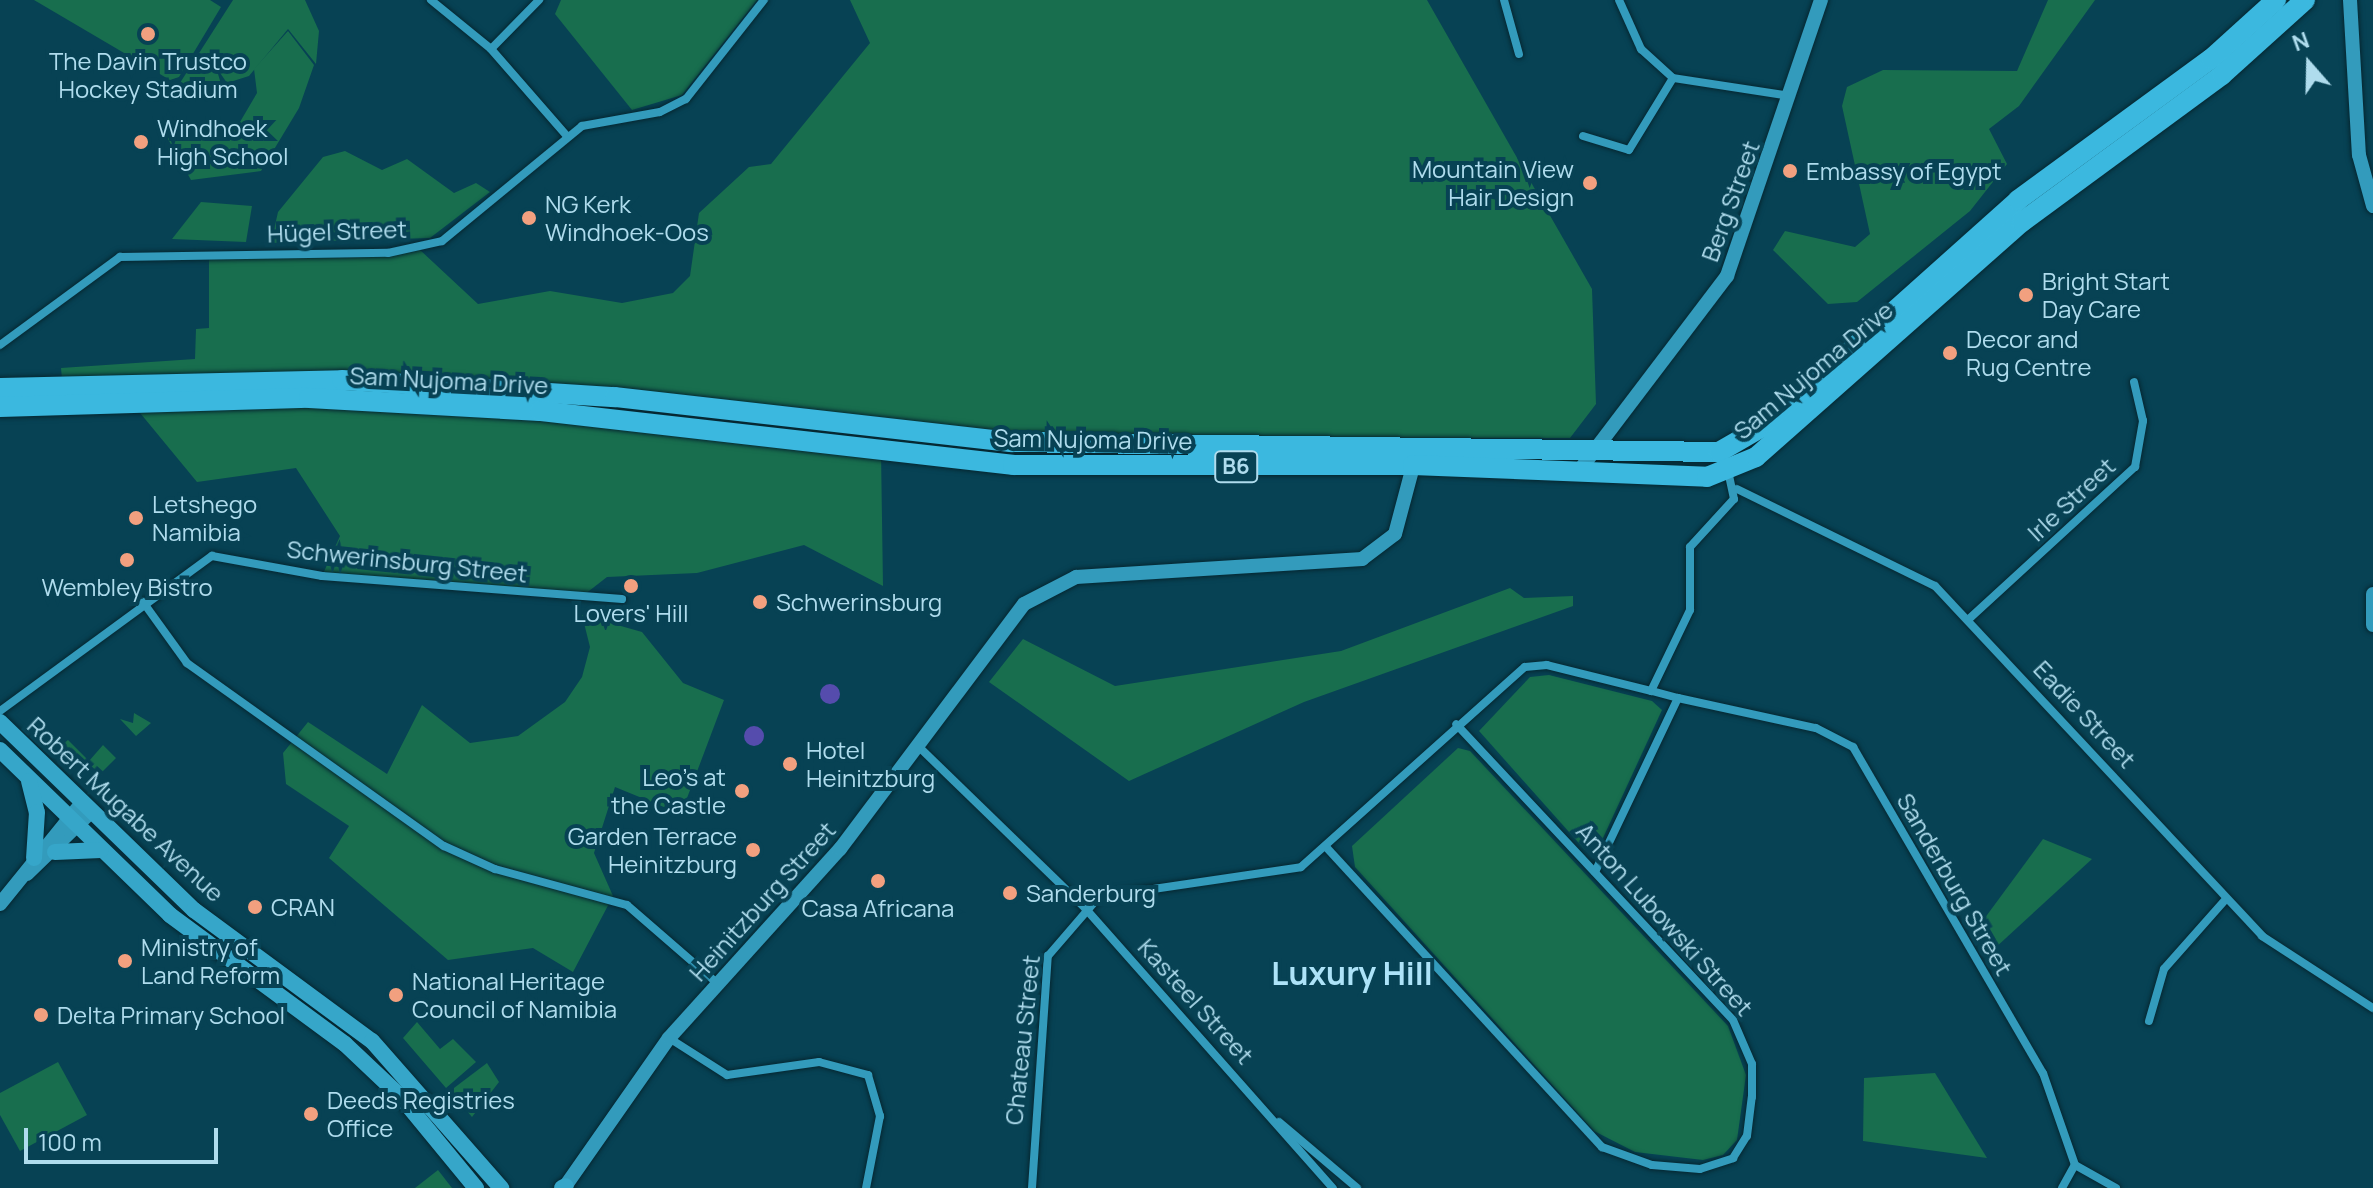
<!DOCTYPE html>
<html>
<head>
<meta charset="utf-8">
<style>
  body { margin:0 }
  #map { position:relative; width:2373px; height:1188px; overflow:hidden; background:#074254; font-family:Manrope,sans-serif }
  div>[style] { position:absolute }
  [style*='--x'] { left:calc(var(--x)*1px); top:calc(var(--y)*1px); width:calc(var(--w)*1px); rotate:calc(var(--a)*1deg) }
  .green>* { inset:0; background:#186e4e }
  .water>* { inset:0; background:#554cad }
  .round { border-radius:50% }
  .roads { filter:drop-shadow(0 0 2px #062731) drop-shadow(0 0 2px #062731) }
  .minor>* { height:8px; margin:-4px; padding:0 4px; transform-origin:4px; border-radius:4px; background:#339bbc }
  .tertiary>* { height:14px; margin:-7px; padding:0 7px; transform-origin:7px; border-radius:7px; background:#339bbc }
  .secondary>* { height:16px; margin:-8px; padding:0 8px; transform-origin:8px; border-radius:8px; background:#36a6c9 }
  .trunk>* { height:20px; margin:-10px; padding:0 10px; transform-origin:10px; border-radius:10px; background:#3bb8df }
  .dots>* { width:22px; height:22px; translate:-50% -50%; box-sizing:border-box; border:4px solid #074254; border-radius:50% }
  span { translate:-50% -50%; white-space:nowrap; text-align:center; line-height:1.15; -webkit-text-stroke:8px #074254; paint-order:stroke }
  .shield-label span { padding:2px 6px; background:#074254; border:2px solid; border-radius:6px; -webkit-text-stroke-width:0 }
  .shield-label { font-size:22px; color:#afdced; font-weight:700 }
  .poi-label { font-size:24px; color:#afdced }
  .left { translate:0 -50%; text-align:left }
  .right { translate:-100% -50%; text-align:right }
  .street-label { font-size:24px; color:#afdced }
  .district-label { font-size:32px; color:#ade3f8; font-weight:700 }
  .north { position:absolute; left:2269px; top:24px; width:80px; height:80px; -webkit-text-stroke:6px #074254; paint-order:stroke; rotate:340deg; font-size:22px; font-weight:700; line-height:32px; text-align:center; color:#afdced }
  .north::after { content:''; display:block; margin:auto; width:28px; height:36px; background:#afdced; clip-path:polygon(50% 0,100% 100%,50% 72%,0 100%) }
  .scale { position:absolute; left:24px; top:1128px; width:194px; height:36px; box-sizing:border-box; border:4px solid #afdced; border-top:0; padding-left:10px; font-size:24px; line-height:28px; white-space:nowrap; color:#afdced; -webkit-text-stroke:6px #074254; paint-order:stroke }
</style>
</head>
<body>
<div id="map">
  <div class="green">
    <div style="clip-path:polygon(34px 0,210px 0,221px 7px,179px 77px,170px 80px)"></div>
    <div style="clip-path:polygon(233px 0,305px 0,319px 31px,316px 64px,288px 29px,249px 76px,227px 83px,216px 67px,221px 84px,182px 97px,178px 86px)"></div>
    <div style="clip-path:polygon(561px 0,757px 0,682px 95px,632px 110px,555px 14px)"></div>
    <div style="clip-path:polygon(850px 0,1427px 0,1592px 289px,1596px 404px,1570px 438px,1009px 437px,562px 384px,340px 372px,62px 379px,61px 368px,195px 359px,196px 329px,209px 328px,209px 254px,419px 249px,478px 304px,550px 291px,622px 303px,673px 293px,690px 276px,699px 213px,749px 167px,771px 164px,870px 43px)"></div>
    <div style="clip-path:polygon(2048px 0,2095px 0,2019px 106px,1989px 129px,2007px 164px,1970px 211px,1857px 302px,1828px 304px,1773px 250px,1785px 231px,1855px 247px,1870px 234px,1842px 106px,1847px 87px,1883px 70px,2017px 71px)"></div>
    <div style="clip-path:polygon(288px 31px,314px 65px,299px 108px,261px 171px,191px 180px,159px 123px,182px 136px,237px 127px,257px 93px,254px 69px)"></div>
    <div style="clip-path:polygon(345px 151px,382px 170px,407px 159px,454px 193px,476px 183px,490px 192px,430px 238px,271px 243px,278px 212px,323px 157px)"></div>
    <div style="clip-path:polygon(201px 202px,252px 206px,246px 242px,172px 239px)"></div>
    <div style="clip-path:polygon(417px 403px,881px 451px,883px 586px,804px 545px,697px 573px,607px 577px,580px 598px,322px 576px,340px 536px,296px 468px,197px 482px,136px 408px)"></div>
    <div style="clip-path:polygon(1510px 588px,1524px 598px,1573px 596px,1573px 606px,1304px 702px,1129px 781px,989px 682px,1023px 639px,1115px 686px,1341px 651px)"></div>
    <div style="clip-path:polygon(582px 615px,642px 632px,683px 683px,724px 700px,681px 814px,615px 787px,594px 853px,613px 896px,573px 972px,533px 948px,448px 960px,329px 858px,349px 826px,286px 784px,283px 753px,308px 722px,387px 774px,422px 705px,470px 743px,518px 736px,565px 702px,582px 677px,590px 647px)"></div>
    <div style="clip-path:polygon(1549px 675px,1652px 701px,1662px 710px,1597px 851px,1585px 850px,1479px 731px,1530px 677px)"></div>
    <div style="clip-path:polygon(134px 713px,151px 723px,136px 736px,120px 719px,133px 723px)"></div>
    <div style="clip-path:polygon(68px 740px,89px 761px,103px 745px,116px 758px,95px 779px,63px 744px)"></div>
    <div style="clip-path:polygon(1458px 748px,1470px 751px,1728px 1026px,1746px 1075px,1737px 1140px,1723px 1155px,1703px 1160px,1635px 1152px,1594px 1131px,1355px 867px,1352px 846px)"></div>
    <div style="clip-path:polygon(2043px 839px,2092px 859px,1994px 949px,1976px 930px)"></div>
    <div style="clip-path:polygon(417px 1022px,440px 1049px,453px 1039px,476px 1062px,446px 1088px,403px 1038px)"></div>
    <div style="clip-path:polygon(58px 1062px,87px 1115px,20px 1151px,0 1115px,0 1093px)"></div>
    <div style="clip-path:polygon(487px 1063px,499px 1082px,472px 1117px,450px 1091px)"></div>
    <div style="clip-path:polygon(1935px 1073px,1987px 1158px,1863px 1141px,1864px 1078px)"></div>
    <div style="clip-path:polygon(438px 1170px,452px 1188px,415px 1188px)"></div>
  </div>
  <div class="water">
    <div class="round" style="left:820px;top:684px;width:20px;height:20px"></div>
    <div class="round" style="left:744px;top:726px;width:20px;height:20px"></div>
  </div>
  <div class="roads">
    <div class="minor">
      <div style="--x:431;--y:0;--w:77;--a:39.2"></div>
      <div style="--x:491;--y:49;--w:116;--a:48.9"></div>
      <div style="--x:1504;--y:0;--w:56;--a:74.5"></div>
      <div style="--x:1619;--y:0;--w:54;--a:65.8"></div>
      <div style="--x:1641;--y:49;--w:43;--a:42.2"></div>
      <div style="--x:1673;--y:78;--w:118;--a:8.7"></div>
      <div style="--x:491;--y:49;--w:69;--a:-45.6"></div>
      <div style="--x:1583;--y:136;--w:48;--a:16.9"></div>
      <div style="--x:1629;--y:150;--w:84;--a:-58.6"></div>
      <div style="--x:0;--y:345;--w:149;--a:-36.3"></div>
      <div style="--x:120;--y:257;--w:268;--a:-0.9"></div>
      <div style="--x:388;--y:253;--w:55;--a:-12.5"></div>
      <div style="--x:442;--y:241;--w:181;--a:-39.4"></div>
      <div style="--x:582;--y:126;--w:79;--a:-10.2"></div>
      <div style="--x:660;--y:112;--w:29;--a:-27"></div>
      <div style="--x:686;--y:99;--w:126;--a:-51.8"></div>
      <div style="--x:1737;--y:489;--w:220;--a:26.1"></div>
      <div style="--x:1935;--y:586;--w:479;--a:46.9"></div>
      <div style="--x:2262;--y:936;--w:132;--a:33"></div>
      <div style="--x:143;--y:602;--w:75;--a:54.2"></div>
      <div style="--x:187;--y:663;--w:315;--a:35.5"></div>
      <div style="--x:444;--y:846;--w:56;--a:24.3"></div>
      <div style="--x:495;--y:869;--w:137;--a:15.3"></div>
      <div style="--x:627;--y:905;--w:119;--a:40.9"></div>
      <div style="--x:1970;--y:618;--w:224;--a:-42.5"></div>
      <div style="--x:2135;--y:467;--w:47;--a:-80.1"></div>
      <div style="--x:2143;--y:421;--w:40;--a:-103"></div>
      <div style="--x:1678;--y:698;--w:141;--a:12.3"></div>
      <div style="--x:1816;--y:728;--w:42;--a:27.2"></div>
      <div style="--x:1853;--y:747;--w:377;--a:59.8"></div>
      <div style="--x:2043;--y:1073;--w:97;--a:70.8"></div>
      <div style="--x:2075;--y:1165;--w:47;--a:29.3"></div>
      <div style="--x:0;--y:711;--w:263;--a:-36.2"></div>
      <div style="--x:212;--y:556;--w:112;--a:10.3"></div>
      <div style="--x:322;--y:576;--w:301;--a:4.4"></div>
      <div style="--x:920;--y:748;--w:230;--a:44.1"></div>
      <div style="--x:1085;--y:908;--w:374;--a:48.5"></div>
      <div style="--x:1326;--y:847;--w:408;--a:47.4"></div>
      <div style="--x:1602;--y:1147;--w:53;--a:19.8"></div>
      <div style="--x:1652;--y:1165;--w:48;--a:4.8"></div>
      <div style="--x:1700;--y:1169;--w:35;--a:-18"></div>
      <div style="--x:1733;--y:1158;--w:26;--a:-58"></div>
      <div style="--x:1747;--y:1136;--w:39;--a:-83"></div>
      <div style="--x:1752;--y:1097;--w:33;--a:-90"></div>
      <div style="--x:1752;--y:1064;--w:48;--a:-113.4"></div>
      <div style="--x:1733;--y:1020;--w:405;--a:-133.1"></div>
      <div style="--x:1595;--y:872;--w:193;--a:-64.5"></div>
      <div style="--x:1678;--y:698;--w:28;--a:-165"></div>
      <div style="--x:1651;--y:691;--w:90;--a:-64.3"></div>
      <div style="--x:1690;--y:610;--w:63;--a:-90"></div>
      <div style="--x:1690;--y:547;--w:65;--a:-47.5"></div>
      <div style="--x:1734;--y:499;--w:30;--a:-102"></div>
      <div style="--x:2149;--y:1021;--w:54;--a:-73.9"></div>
      <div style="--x:2164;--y:969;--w:94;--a:-48.5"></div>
      <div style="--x:669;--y:1038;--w:69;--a:32.5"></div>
      <div style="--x:727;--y:1075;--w:93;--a:-8"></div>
      <div style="--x:819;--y:1062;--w:51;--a:14.9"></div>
      <div style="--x:868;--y:1075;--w:43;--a:73.7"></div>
      <div style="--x:880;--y:1116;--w:73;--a:101"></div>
      <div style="--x:1279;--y:1122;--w:102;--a:40.2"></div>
      <div style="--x:1032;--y:1188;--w:233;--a:-86.1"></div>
      <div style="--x:1048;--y:956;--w:78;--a:-49.2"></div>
      <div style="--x:1099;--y:897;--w:204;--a:-8.4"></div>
      <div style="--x:1301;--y:867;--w:300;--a:-41.8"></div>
      <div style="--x:1525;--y:667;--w:22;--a:-5"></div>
      <div style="--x:1547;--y:665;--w:107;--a:14"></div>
      <div style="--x:2062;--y:1188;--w:26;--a:-61"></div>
    </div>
    <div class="tertiary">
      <div style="--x:2350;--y:0;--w:155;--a:86.7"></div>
      <div style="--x:2359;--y:155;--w:53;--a:74.6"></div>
      <div style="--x:1579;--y:471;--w:245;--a:-52.8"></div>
      <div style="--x:1727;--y:276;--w:292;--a:-71.2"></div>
      <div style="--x:2373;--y:594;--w:31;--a:90"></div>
      <div style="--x:27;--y:874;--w:88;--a:-44.1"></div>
      <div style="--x:0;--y:904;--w:129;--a:-51"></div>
      <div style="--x:564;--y:1188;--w:183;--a:-55"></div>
      <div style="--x:669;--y:1038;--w:255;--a:-47.9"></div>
      <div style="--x:840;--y:849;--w:306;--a:-53.1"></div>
      <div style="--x:1024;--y:604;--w:59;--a:-27.4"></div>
      <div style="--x:1076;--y:577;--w:287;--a:-3.6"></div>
      <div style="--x:1362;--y:559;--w:41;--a:-37.1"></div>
      <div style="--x:1395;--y:534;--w:78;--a:-75.1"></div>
    </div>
    <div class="secondary">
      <div style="--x:0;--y:722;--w:270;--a:44.1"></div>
      <div style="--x:194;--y:910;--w:221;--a:36.4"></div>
      <div style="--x:372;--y:1041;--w:196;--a:48.7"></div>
      <div style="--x:0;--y:750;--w:237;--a:44.1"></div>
      <div style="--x:170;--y:915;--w:217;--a:36.4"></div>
      <div style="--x:345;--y:1044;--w:77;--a:43.4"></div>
      <div style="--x:401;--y:1097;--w:118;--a:50.5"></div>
      <div style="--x:29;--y:781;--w:32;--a:76"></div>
      <div style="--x:37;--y:812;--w:46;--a:93.7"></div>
      <div style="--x:55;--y:852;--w:46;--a:-2.5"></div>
      <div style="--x:562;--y:1188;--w:4;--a:-27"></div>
    </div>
    <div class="trunk">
      <div style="--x:0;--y:388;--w:342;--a:-1.3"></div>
      <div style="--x:342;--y:380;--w:274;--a:3.6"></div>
      <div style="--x:615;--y:397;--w:399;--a:6.5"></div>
      <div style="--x:1011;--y:442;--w:708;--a:0.81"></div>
      <div style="--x:1719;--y:452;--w:58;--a:-30.1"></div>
      <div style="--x:1769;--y:423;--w:334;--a:-41.8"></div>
      <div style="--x:2018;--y:200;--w:239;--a:-36.2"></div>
      <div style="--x:2211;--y:59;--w:88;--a:-42.2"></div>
      <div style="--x:0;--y:407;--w:309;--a:-1.7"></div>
      <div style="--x:309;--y:398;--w:231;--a:3.2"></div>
      <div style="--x:540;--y:411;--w:476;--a:6.5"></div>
      <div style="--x:1013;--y:465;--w:400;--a:0"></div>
      <div style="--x:1413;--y:465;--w:294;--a:2.3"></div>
      <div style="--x:1707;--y:477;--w:53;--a:-22.2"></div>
      <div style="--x:1756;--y:457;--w:355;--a:-41.5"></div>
      <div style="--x:2022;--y:222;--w:248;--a:-36.3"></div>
      <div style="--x:2222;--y:75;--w:112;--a:-42.1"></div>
    </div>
  </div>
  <div class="dots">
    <div style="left:148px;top:34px;background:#f2a07f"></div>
    <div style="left:141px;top:142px;background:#f2a07f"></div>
    <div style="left:1790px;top:171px;background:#f2a07f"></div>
    <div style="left:1590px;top:183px;background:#f2a07f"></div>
    <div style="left:529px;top:218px;background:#f2a07f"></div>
    <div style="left:2026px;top:295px;background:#f2a07f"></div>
    <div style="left:1950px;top:353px;background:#f2a07f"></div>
    <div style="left:136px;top:518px;background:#f2a07f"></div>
    <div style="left:127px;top:560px;background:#f2a07f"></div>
    <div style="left:631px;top:586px;background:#f2a07f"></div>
    <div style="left:760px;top:602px;background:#f2a07f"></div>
    <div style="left:790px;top:764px;background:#f2a07f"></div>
    <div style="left:742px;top:791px;background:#f2a07f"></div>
    <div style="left:753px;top:850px;background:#f2a07f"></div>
    <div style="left:878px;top:881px;background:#f2a07f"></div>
    <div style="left:1010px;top:893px;background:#f2a07f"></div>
    <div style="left:255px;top:907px;background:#f2a07f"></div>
    <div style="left:125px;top:961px;background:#f2a07f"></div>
    <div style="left:396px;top:995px;background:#f2a07f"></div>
    <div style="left:41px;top:1015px;background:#f2a07f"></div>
    <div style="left:311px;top:1114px;background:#f2a07f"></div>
  </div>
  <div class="shield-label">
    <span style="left:1236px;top:467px">B6</span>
  </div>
  <div class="poi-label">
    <span style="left:148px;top:75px">The Davin Trustco<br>Hockey Stadium</span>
    <span class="left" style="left:157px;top:142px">Windhoek<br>High School</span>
    <span class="right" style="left:1574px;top:183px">Mountain View<br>Hair Design</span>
    <span class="left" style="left:1806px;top:171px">Embassy of Egypt</span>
    <span class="left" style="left:545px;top:218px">NG Kerk<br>Windhoek-Oos</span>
    <span class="left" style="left:2042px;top:295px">Bright Start<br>Day Care</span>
    <span class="left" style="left:1966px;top:353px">Decor and<br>Rug Centre</span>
    <span class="left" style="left:152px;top:518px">Letshego<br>Namibia</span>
    <span style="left:127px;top:587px">Wembley Bistro</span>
    <span class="left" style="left:776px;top:602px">Schwerinsburg</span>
    <span style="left:631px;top:613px">Lovers' Hill</span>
    <span class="left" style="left:806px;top:764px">Hotel<br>Heinitzburg</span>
    <span class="right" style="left:726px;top:791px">Leo's at<br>the Castle</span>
    <span class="right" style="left:737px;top:850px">Garden Terrace<br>Heinitzburg</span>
    <span class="left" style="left:1026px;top:893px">Sanderburg</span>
    <span class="left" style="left:271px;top:907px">CRAN</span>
    <span style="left:878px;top:908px">Casa Africana</span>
    <span class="left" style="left:141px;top:961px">Ministry of<br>Land Reform</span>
    <span class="left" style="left:412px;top:995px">National Heritage<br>Council of Namibia</span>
    <span class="left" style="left:57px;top:1015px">Delta Primary School</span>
    <span class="left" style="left:327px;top:1114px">Deeds Registries<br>Office</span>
  </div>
  <div class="street-label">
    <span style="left:1730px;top:201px;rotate:-70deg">Berg Street</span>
    <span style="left:337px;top:231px;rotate:-2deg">Hügel Street</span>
    <span style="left:1813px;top:370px;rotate:-40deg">Sam Nujoma Drive</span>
    <span style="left:449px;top:380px;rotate:3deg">Sam Nujoma Drive</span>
    <span style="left:1093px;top:439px;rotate:1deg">Sam Nujoma Drive</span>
    <span style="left:2071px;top:499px;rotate:-43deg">Irle Street</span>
    <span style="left:407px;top:561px;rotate:6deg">Schwerinsburg Street</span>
    <span style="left:2085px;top:714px;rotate:47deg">Eadie Street</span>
    <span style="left:126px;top:809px;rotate:43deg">Robert Mugabe Avenue</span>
    <span style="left:1955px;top:884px;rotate:60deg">Sanderburg Street</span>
    <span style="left:762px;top:901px;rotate:-48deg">Heinitzburg Street</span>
    <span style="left:1665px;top:919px;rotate:48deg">Anton Lubowski Street</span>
    <span style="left:1196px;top:1001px;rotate:48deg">Kasteel Street</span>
    <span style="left:1022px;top:1040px;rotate:-84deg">Chateau Street</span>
  </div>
  <div class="district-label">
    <span style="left:1352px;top:973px">Luxury Hill</span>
  </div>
  <div class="north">N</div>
  <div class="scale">100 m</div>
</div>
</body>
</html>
